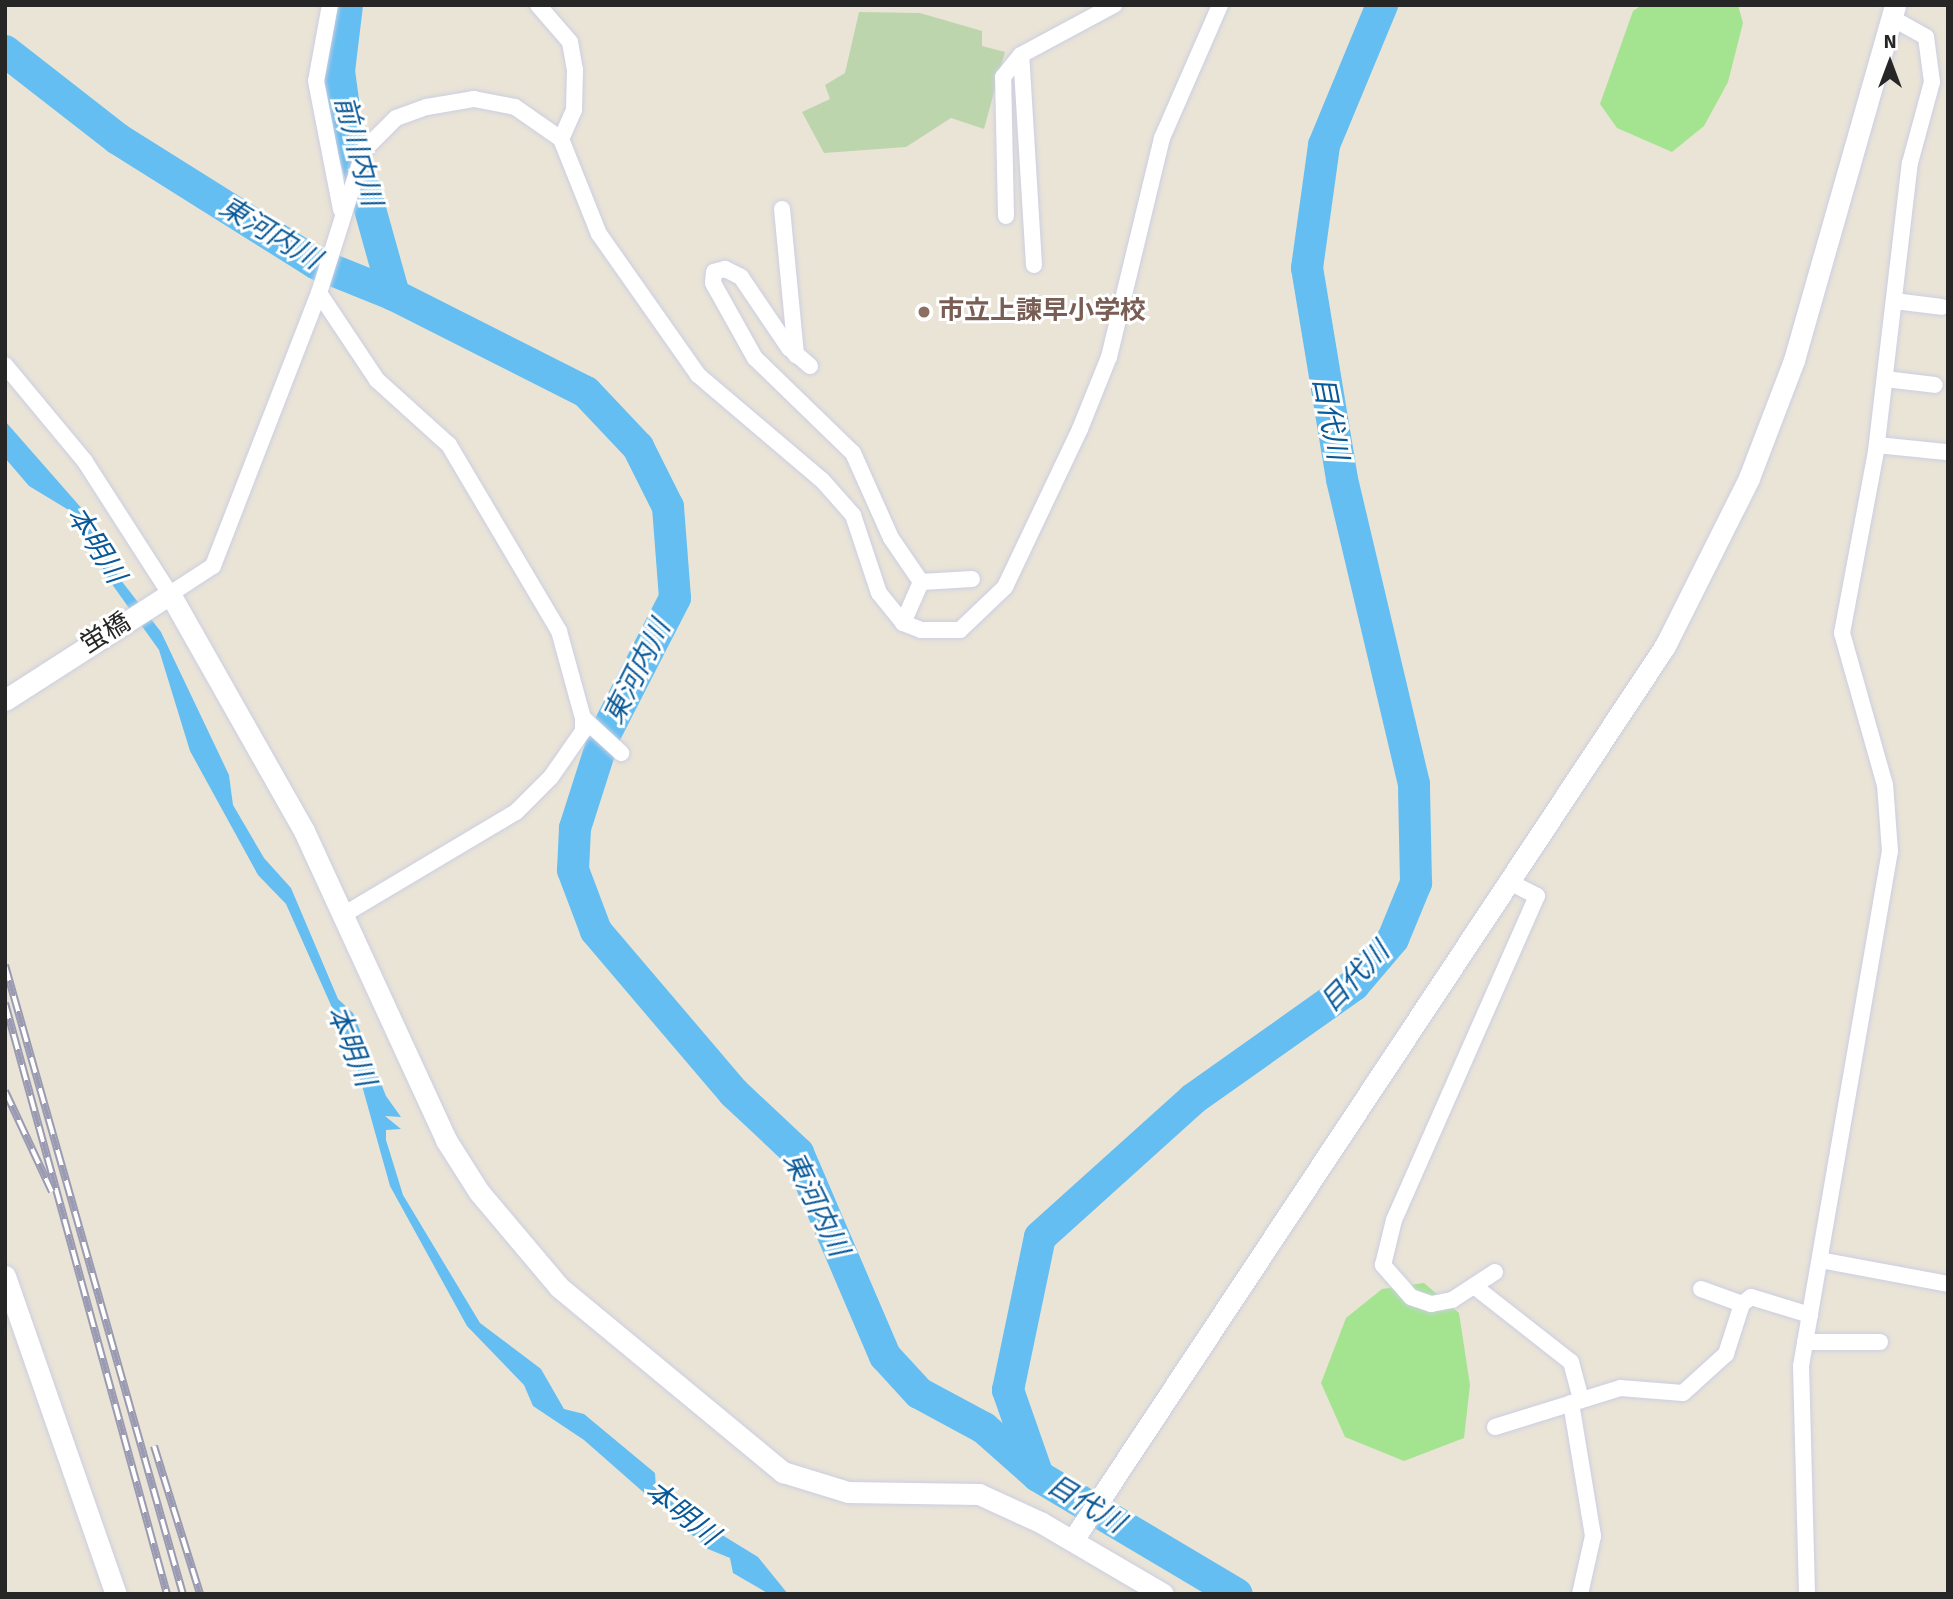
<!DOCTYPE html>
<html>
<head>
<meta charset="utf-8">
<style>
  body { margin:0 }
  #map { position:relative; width:1953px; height:1599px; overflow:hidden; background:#eae4d7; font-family:Signika,"Noto Sans JP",sans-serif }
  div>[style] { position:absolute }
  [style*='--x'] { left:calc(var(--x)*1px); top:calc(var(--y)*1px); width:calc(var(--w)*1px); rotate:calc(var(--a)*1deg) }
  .green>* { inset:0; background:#a4e490 }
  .cemetery>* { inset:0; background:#bdd5ad }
  .water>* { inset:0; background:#64bef1 }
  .river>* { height:32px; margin:-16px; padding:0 16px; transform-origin:16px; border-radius:16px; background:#64bef1 }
  .roads { filter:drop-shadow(0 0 2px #cccee1) drop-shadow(0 0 2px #cccee1) }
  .minor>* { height:16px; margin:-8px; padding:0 8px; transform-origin:8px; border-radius:8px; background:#fff }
  .tertiary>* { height:21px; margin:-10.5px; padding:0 10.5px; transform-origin:10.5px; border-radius:10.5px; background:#fff }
  .rail>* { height:8px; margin-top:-4px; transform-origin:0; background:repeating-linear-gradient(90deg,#fff 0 16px,#9a9bb2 0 32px); box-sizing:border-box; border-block:2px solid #9a9bb2 }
  .dots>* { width:19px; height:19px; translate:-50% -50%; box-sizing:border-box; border:4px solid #fff; border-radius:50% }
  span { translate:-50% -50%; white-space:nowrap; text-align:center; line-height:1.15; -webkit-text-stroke:6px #fff; paint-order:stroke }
  .education-label { font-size:26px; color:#785e54; font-weight:700 }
  .left { translate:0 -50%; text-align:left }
  .street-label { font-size:26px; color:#262626 }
  .water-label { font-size:28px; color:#095998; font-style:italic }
  .frame { position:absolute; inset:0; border:7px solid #262626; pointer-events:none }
  .north { position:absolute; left:1855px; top:28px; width:70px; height:70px; -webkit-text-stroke:5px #fff; paint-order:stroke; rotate:0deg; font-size:19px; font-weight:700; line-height:28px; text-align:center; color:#262626 }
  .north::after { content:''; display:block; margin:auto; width:24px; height:32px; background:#262626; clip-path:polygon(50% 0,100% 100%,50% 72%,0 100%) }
</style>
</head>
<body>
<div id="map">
  <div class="green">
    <div style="clip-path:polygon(1642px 5px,1738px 5px,1743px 23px,1728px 82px,1704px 126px,1672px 152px,1617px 128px,1600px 104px,1633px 11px)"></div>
    <div style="clip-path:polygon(1424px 1283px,1459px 1313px,1470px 1385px,1464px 1438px,1404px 1461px,1345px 1437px,1321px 1383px,1346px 1318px,1382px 1289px)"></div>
  </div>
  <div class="cemetery">
    <div style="clip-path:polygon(859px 12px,920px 13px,982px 31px,982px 46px,1005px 52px,984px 129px,951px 118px,906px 147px,824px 153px,802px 112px,830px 99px,825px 85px,845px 73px)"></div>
  </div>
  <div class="water">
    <div style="clip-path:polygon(5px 421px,84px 511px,120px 579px,161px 632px,229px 775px,233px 805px,264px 858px,291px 888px,338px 999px,353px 1013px,386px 1096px,401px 1117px,385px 1116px,401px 1129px,386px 1130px,386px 1140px,403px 1195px,480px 1323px,541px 1369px,564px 1409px,584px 1414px,655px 1473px,656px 1489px,683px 1511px,758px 1557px,788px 1594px,769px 1594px,733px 1573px,730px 1558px,708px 1549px,584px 1440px,533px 1406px,524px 1385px,467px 1326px,390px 1186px,354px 1057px,286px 904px,258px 875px,190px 751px,159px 650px,109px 580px,72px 512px,29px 486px,5px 458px)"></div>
  </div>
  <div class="river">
    <div style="--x:347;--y:5;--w:66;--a:96.9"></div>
    <div style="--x:339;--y:71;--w:52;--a:82.3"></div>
    <div style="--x:346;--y:123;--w:179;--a:74.4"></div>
    <div style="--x:5;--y:51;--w:143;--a:37.9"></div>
    <div style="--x:118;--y:139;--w:235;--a:32.1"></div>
    <div style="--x:317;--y:264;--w:83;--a:21.9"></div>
    <div style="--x:394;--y:295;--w:215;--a:26.8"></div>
    <div style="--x:586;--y:392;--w:76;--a:46.6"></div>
    <div style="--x:638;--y:447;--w:67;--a:63.4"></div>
    <div style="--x:668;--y:507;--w:91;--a:85.6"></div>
    <div style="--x:675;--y:598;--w:153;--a:117.2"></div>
    <div style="--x:605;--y:734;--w:99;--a:107.7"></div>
    <div style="--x:575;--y:828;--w:42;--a:92.7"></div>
    <div style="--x:573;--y:870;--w:65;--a:69.3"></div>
    <div style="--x:596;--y:931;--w:213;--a:49.6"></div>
    <div style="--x:734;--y:1093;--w:88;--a:43.2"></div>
    <div style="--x:798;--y:1153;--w:221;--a:66.8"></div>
    <div style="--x:885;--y:1356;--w:50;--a:47.4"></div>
    <div style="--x:919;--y:1393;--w:74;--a:28.3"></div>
    <div style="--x:984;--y:1428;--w:72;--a:41.6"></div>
    <div style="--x:1038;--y:1476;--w:231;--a:30.7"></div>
    <div style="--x:1037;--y:1473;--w:88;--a:-109.3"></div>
    <div style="--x:1008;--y:1390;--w:156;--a:-78.2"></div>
    <div style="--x:1040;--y:1237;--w:206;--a:-42"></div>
    <div style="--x:1193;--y:1099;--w:197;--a:-35.3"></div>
    <div style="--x:1354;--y:985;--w:60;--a:-49.7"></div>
    <div style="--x:1393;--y:939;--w:61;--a:-67.7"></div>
    <div style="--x:1416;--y:883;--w:99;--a:-91.2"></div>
    <div style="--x:1414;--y:784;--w:313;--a:-103.3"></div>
    <div style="--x:1342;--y:479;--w:214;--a:-99.4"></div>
    <div style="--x:1307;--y:268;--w:124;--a:-82.1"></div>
    <div style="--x:1324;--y:145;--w:152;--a:-67.5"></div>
  </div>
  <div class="roads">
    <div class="minor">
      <div style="--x:330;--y:5;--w:77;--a:100.4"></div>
      <div style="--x:316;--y:81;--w:131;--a:79"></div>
      <div style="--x:538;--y:5;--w:49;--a:49.1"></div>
      <div style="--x:570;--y:42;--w:27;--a:80"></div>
      <div style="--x:575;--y:69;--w:41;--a:91.4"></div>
      <div style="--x:574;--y:110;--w:32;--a:114"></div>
      <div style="--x:782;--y:209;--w:147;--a:84.5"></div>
      <div style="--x:1006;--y:216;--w:139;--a:-91.2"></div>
      <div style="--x:1003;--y:77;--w:28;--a:-51"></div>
      <div style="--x:1034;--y:265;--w:210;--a:-93.5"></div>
      <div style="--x:1021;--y:55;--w:106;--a:-28.3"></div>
      <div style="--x:319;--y:293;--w:105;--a:56.3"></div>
      <div style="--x:377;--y:380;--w:97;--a:42.1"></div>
      <div style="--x:449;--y:445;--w:216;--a:59.4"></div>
      <div style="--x:559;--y:631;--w:90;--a:74.6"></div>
      <div style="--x:583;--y:718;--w:52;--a:42.6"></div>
      <div style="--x:1894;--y:301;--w:48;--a:7.1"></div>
      <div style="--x:5;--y:365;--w:124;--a:50.3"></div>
      <div style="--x:84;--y:460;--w:159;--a:57.3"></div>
      <div style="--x:170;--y:594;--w:51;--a:-33.1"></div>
      <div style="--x:213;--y:566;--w:293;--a:-68.8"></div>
      <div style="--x:319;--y:293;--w:150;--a:-72.5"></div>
      <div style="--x:364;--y:150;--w:45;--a:-45"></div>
      <div style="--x:396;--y:118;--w:33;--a:-20"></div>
      <div style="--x:427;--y:107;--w:48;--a:-9.7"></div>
      <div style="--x:474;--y:99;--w:42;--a:11"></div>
      <div style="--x:515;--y:107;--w:56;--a:34.8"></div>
      <div style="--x:561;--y:139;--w:102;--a:68.2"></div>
      <div style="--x:599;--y:234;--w:172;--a:54.9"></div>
      <div style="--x:698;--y:375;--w:162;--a:40.3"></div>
      <div style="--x:822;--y:480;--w:47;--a:48.5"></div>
      <div style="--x:853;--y:515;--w:82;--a:71.6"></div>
      <div style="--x:879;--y:593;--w:38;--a:51"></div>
      <div style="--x:903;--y:623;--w:19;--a:21"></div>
      <div style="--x:921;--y:630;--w:39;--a:0"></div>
      <div style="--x:960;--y:630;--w:62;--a:-43.7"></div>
      <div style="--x:1005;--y:587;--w:175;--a:-64.6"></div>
      <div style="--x:1080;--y:429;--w:78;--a:-68.1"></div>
      <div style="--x:1109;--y:357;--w:225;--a:-76.4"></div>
      <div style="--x:1162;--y:138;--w:145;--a:-66.4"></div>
      <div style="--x:810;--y:366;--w:28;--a:-139"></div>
      <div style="--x:789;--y:348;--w:86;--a:-124.1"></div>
      <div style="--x:741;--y:277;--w:18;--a:-153"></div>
      <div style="--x:725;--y:269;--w:11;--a:165"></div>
      <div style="--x:714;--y:272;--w:11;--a:95"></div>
      <div style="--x:713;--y:283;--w:86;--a:60.8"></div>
      <div style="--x:755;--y:358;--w:136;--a:44.1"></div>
      <div style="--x:853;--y:453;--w:93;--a:65.9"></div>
      <div style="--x:891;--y:538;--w:53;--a:55.7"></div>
      <div style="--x:1885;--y:379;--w:50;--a:6.8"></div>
      <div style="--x:1877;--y:445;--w:69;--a:5.8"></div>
      <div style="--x:903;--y:623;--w:45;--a:-66.3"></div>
      <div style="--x:921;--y:582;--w:51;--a:-3.4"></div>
      <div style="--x:343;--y:915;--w:201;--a:-30.8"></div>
      <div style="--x:516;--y:812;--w:49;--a:-45"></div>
      <div style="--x:551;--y:777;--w:56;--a:-55.2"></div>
      <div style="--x:583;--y:731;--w:13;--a:-90"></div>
      <div style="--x:1820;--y:1260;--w:130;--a:10.6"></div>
      <div style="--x:1495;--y:1272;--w:51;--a:146.9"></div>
      <div style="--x:1452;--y:1300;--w:21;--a:169"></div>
      <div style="--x:1431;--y:1304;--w:21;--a:-161"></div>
      <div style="--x:1411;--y:1297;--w:43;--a:-131.2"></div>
      <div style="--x:1383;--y:1265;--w:46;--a:-76.3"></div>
      <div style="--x:1394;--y:1220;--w:354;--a:-66.2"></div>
      <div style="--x:1537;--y:896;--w:30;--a:-153"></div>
      <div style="--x:1474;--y:1286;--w:123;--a:38.1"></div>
      <div style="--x:1571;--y:1362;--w:39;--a:75"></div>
      <div style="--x:1701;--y:1289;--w:44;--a:20.1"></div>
      <div style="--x:1742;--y:1304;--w:11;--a:-38"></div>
      <div style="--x:1751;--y:1297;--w:62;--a:17"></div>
      <div style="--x:1805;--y:1342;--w:75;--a:0"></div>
      <div style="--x:1571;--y:1403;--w:135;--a:80.6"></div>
      <div style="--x:1593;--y:1536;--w:59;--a:102.6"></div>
      <div style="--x:1495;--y:1427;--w:131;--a:-17.3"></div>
      <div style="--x:1620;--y:1388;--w:63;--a:4.5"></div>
      <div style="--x:1683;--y:1393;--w:58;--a:-42.2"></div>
      <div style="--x:1726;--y:1354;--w:52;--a:-72.3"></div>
      <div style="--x:1807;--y:1594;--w:228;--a:-91.5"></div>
      <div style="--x:1801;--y:1366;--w:523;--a:-80.2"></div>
      <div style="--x:1890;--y:851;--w:66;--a:-94.3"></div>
      <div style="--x:1885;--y:785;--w:158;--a:-105.8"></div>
      <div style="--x:1842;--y:633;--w:185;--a:-79.4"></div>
      <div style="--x:1876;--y:451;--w:290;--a:-83.3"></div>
      <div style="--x:1910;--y:163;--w:84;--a:-74.8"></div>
      <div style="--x:1932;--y:82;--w:45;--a:-97.6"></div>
      <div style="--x:1926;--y:37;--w:39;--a:-151"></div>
    </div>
    <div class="tertiary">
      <div style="--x:5;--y:700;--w:196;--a:-32.7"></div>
      <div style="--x:170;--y:594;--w:272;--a:60.5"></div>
      <div style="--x:304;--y:831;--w:340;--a:65.3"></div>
      <div style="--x:446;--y:1140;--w:62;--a:57.6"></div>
      <div style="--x:479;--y:1192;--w:124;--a:49.9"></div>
      <div style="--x:559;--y:1287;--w:291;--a:39.6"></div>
      <div style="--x:783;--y:1472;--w:68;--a:17.1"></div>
      <div style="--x:848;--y:1492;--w:131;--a:0.9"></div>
      <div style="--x:979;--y:1494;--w:69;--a:24.7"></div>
      <div style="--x:1042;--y:1523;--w:140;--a:30.4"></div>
      <div style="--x:5;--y:1276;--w:337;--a:70.8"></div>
      <div style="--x:1073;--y:1540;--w:1072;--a:-56.49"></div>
      <div style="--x:1665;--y:646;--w:188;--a:-63.4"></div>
      <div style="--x:1749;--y:478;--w:126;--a:-69.1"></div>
      <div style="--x:1794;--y:360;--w:369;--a:-74.1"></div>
    </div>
  </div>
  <div class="rail">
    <div style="--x:5;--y:965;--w:654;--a:74.2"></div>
    <div style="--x:5;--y:1003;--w:613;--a:74.67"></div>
    <div style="--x:5;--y:1091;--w:111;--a:65"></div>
    <div style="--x:154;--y:1446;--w:155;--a:72.7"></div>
  </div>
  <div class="dots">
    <div style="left:924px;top:312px;background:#8d6e63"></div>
  </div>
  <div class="education-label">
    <span class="left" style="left:938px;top:312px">市立上諫早小学校</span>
  </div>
  <div class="street-label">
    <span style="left:106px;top:634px;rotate:-31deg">蛍橋</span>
  </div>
  <div class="water-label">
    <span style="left:358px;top:151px;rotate:75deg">前川内川</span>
    <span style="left:270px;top:233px;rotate:31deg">東河内川</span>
    <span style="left:1330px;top:418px;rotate:79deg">目代川</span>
    <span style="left:96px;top:545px;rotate:58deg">本明川</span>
    <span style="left:637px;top:672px;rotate:-63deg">東河内川</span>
    <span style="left:1355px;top:977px;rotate:-46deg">目代川</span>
    <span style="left:351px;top:1046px;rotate:68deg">本明川</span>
    <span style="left:816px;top:1204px;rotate:64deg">東河内川</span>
    <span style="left:1086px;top:1504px;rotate:31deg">目代川</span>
    <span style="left:682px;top:1513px;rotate:38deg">本明川</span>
  </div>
  <div class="frame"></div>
  <div class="north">N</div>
</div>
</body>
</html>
